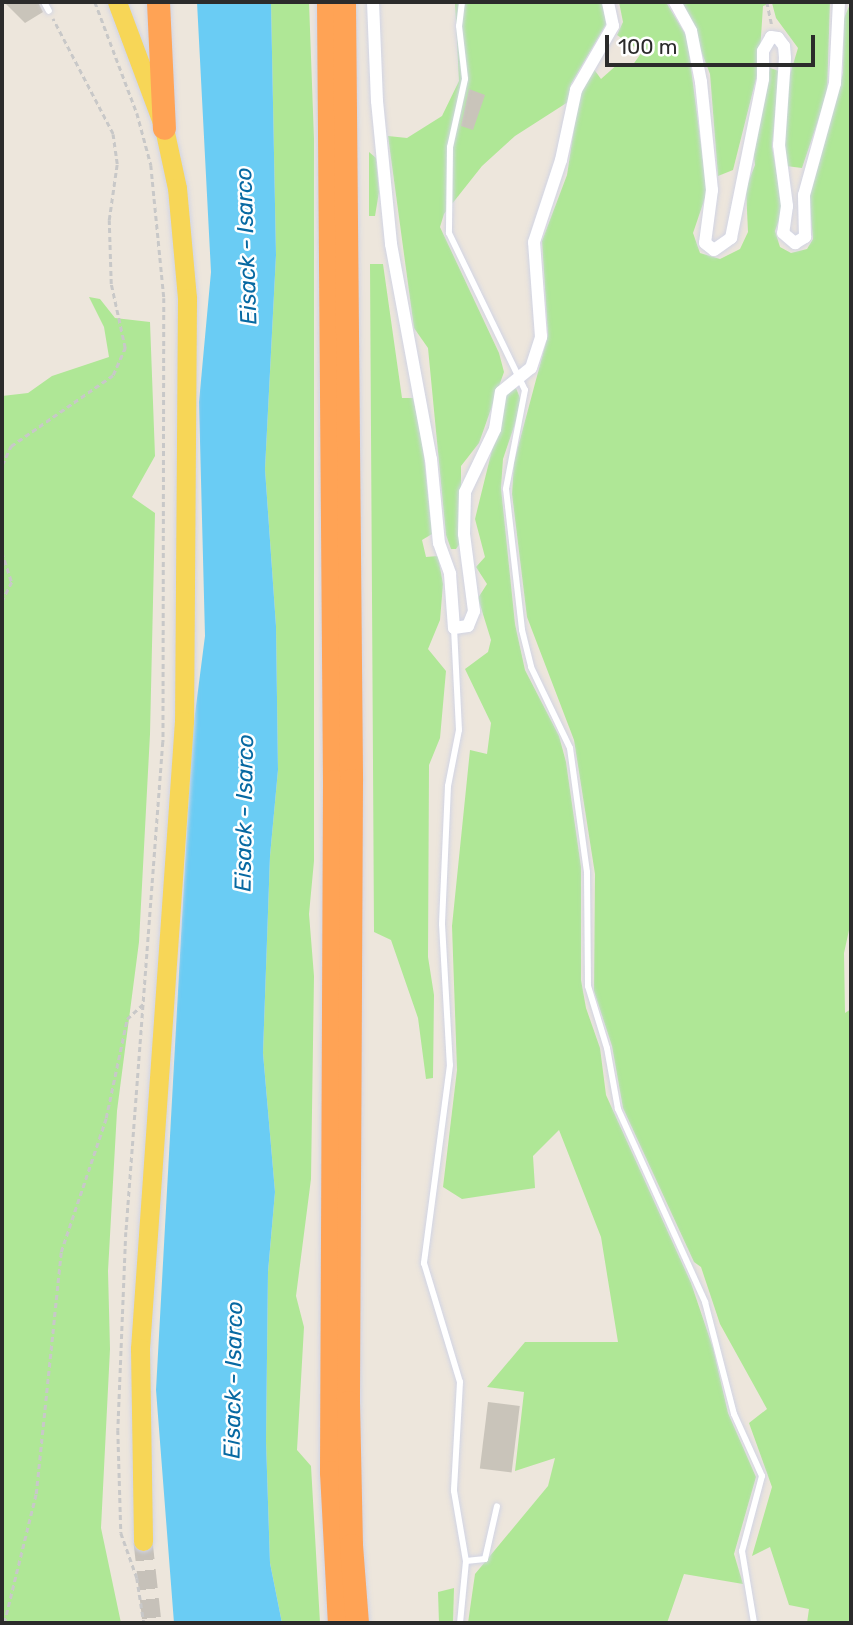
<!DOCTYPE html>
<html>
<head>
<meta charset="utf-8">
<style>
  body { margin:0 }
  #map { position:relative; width:853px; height:1625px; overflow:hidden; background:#ede6dc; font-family:Rubik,sans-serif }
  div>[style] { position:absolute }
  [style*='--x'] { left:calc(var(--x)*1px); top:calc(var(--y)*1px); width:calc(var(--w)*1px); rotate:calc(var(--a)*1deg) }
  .green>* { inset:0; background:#afe796 }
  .water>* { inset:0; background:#6accf4 }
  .building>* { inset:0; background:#c9c4ba; transform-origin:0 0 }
  .primary-tunnel>* { height:19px; margin-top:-9.5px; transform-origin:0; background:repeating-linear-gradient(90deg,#c6c1b9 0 19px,transparent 0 29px) }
  .path>* { height:2.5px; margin-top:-1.25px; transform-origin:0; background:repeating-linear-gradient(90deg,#c8c8c8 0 5px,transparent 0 8.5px) }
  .roads { filter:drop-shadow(0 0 2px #d1d4e4) drop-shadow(0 0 2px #d1d4e4) }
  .service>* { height:6px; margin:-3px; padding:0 3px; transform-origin:3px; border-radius:3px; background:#fff }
  .minor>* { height:12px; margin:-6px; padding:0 6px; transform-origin:6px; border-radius:6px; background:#fff }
  .primary>* { height:19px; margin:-9.5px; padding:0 9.5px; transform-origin:9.5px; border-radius:9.5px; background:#f7d657 }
  .motorway>* { height:23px; margin:-11.5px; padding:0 11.5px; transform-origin:11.5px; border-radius:11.5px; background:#ffa355 }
  span { translate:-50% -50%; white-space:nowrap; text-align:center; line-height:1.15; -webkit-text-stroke:5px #fff; paint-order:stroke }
  .water-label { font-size:23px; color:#0769a2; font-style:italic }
  .frame { position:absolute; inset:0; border:4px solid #2b2b2b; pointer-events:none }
  .scale { position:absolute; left:605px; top:35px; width:210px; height:32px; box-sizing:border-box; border:4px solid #2b2b2b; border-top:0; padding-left:9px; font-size:21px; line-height:24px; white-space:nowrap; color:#2b2b2b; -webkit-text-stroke:5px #fff; paint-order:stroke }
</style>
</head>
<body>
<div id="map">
  <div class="green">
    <div style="clip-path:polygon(271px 2px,309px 2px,314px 139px,314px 861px,309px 914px,314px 976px,311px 1179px,296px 1296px,304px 1327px,297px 1450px,311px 1466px,320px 1623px,282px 1623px,270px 1563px,266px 1441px,268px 1272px,275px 1192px,263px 1053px,270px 856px,278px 770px,276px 626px,265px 469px,276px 255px)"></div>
    <div style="clip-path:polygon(455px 2px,603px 2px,606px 24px,571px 84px,568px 102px,515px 136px,482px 166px,444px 214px,440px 227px,499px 353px,504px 372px,479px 443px,461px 466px,461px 542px,456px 549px,451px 549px,446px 535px,428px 348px,414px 328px,388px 136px,407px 138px,442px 116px,459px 81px)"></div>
    <div style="clip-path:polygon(619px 2px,666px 2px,687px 37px,707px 192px,693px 233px,700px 253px,720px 259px,740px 249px,748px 232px,746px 188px,755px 165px,753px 148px,770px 68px,779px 71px,772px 147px,783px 209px,775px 231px,780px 247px,791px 253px,807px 249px,813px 239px,809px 194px,843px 73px,844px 18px,851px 2px,851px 921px,844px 953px,845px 1013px,851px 1009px,851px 1623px,807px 1623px,809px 1609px,789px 1605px,770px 1547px,752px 1556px,772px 1487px,749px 1423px,767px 1409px,720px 1324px,701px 1267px,694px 1262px,623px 1108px,612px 1046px,594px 991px,595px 874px,574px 740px,527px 617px,512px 494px,514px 462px,548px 335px,542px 241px,567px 175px,580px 89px,593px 68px,601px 79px,619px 63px,632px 66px,642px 52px,617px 35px,623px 22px)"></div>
    <div style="clip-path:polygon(682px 2px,830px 2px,827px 94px,802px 168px,786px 166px,784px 150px,788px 81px,798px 48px,776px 18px,772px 3px,763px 6px,759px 67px,733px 170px,718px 176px,710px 74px)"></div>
    <div style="clip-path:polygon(369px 152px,376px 158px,379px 192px,375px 216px,369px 216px)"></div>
    <div style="clip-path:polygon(370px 264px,383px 264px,402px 398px,413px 398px,422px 438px,432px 534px,422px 540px,426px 557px,438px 556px,443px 584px,440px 620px,428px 649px,446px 671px,440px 738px,429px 765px,428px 957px,434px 995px,433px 1078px,426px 1079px,418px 1018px,391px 940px,374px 932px)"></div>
    <div style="clip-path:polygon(89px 297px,100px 299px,115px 318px,150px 322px,155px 456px,132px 497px,155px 513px,150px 734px,139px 942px,117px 1111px,108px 1271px,110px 1349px,101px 1528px,121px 1623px,2px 1623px,2px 396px,28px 393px,52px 376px,109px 357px,104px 327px)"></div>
    <div style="clip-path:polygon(516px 388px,522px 403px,503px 459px,501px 488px,515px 624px,525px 670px,559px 736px,566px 762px,581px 867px,581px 980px,586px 1008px,600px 1048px,606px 1095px,691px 1283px,713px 1348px,728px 1413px,756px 1477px,734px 1554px,743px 1584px,684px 1574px,667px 1623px,468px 1623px,475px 1574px,548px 1486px,555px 1458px,515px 1471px,524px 1392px,487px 1387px,525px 1342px,618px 1342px,601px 1237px,559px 1130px,533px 1156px,535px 1188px,462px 1199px,443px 1187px,457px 1070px,452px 926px,470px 750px,487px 754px,491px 723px,465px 669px,488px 652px,491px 640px,478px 598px,487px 584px,476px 567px,485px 557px,475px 519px,506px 393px)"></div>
    <div style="clip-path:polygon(454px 1588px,453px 1623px,439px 1623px,438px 1592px)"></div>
  </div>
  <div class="water">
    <div style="clip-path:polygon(197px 2px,271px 2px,276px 255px,265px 469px,276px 626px,278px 770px,270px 856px,263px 1053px,275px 1192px,268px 1272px,266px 1441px,270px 1563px,282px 1623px,174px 1623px,156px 1390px,192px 737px,205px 636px,199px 402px,211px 272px)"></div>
  </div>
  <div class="building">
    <div style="clip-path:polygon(4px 2px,38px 2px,43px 12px,25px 23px)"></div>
    <div style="clip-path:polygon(469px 89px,485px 95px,473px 130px,461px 126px)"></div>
    <div style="left:488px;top:1402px;width:32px;height:67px;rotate:7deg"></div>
  </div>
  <div class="primary-tunnel">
    <div style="--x:143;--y:1541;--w:82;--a:83.7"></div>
  </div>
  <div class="path">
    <div style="--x:95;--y:2;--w:119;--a:69.3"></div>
    <div style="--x:137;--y:113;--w:54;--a:74.9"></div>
    <div style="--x:151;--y:165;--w:134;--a:84.4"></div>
    <div style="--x:164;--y:298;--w:444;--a:90.1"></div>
    <div style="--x:163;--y:742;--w:491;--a:94.3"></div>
    <div style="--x:126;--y:1232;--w:198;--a:92.3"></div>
    <div style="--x:118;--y:1430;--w:103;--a:88.3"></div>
    <div style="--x:121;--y:1533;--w:48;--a:70.4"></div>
    <div style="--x:137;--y:1578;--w:46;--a:81.2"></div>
    <div style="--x:767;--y:2;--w:25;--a:78"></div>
    <div style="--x:2;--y:465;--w:21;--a:-65"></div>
    <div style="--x:11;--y:446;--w:124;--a:-34.8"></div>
    <div style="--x:113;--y:375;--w:30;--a:-66"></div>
    <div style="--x:125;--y:348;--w:66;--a:-102.3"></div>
    <div style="--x:111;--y:284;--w:64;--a:-91.8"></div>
    <div style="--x:109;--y:220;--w:57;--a:-81.9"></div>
    <div style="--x:117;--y:164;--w:30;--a:-98"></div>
    <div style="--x:113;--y:134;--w:130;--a:-117.6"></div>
    <div style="--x:2;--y:552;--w:32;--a:72"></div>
    <div style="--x:12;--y:582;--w:22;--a:117"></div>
    <div style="--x:2;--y:790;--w:27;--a:90"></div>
    <div style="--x:4;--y:1623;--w:133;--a:-76.1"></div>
    <div style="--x:36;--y:1494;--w:243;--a:-84.1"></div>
    <div style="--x:61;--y:1252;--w:141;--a:-71.4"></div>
    <div style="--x:106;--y:1118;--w:101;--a:-78"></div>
    <div style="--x:127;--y:1019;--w:25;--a:-43"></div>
  </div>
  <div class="roads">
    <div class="service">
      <div style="--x:44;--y:2;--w:10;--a:61"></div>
      <div style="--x:462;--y:2;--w:24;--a:97"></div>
      <div style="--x:459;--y:26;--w:53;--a:83.5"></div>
      <div style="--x:465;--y:79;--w:70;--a:102.4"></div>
      <div style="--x:450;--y:147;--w:86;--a:90.7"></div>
      <div style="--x:449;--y:233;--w:174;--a:64.2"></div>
      <div style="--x:525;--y:390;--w:101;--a:100.9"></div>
      <div style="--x:506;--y:489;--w:142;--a:83.5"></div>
      <div style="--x:522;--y:630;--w:38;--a:76"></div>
      <div style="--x:531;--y:667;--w:90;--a:64.3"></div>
      <div style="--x:570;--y:748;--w:125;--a:82.2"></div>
      <div style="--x:587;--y:872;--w:114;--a:89.5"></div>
      <div style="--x:588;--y:986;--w:65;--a:73"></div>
      <div style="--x:607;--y:1048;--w:62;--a:79.8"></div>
      <div style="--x:618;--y:1109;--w:212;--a:65.7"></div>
      <div style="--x:705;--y:1302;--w:116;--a:75.5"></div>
      <div style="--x:734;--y:1414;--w:68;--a:65.7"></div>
      <div style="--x:762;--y:1476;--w:78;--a:104.9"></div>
      <div style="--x:742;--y:1551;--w:73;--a:80.5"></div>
      <div style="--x:454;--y:628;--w:102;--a:87.2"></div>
      <div style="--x:459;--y:730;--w:57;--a:101.1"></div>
      <div style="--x:448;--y:786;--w:138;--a:92.5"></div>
      <div style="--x:442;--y:924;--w:141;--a:86.8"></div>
      <div style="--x:450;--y:1065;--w:200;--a:97.5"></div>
      <div style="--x:424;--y:1263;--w:124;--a:73.2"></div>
      <div style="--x:460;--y:1382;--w:109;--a:93.2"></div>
      <div style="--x:454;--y:1491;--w:71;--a:80.3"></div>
      <div style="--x:466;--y:1561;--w:62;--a:95.5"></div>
      <div style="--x:466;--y:1561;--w:19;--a:-6"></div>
      <div style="--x:485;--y:1559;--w:54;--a:-77.2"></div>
    </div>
    <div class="minor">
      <div style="--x:373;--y:2;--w:99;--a:87.7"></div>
      <div style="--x:377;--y:101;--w:144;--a:84.4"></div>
      <div style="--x:391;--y:244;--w:219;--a:79.5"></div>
      <div style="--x:431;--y:459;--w:84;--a:84.6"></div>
      <div style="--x:439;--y:543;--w:33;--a:70"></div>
      <div style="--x:450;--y:574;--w:54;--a:85.8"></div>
      <div style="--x:454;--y:628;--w:14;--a:-8"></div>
      <div style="--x:468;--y:626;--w:16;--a:-68"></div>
      <div style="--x:474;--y:611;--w:78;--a:-97.4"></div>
      <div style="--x:464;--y:534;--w:42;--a:-88.6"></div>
      <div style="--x:465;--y:492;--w:70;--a:-64.5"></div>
      <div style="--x:495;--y:429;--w:37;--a:-81"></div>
      <div style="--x:501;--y:392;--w:38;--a:-39"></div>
      <div style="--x:531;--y:368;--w:33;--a:-72"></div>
      <div style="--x:541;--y:337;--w:95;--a:-94.2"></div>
      <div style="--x:534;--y:242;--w:86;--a:-71.8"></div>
      <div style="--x:561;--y:160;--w:72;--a:-77.9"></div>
      <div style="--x:576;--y:90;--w:74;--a:-60"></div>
      <div style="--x:613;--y:26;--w:25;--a:-102"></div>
      <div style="--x:675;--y:2;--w:33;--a:61"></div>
      <div style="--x:691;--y:31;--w:52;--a:78.9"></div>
      <div style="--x:701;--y:82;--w:109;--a:84.2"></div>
      <div style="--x:712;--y:190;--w:53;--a:97.5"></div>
      <div style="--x:705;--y:243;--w:11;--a:38"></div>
      <div style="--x:714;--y:250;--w:21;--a:-35"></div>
      <div style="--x:731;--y:238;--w:162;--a:-78.6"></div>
      <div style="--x:763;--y:79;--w:28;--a:-90"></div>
      <div style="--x:763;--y:51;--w:16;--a:-60"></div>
      <div style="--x:771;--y:37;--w:7;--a:8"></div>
      <div style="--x:778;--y:38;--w:10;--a:53"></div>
      <div style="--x:784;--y:46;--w:12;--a:85"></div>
      <div style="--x:785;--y:58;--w:87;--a:93.9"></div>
      <div style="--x:779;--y:145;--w:62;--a:82.5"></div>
      <div style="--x:787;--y:206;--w:27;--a:98"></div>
      <div style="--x:783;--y:233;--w:16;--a:40"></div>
      <div style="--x:795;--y:243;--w:12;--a:-31"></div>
      <div style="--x:805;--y:237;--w:42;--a:-91.4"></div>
      <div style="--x:804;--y:195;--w:116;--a:-74.5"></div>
      <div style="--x:835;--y:83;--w:81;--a:-87.2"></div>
    </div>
    <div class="primary">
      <div style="--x:117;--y:2;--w:134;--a:69.5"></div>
      <div style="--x:164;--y:128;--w:61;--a:77.8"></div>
      <div style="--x:177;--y:188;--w:110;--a:84.8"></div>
      <div style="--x:187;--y:298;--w:423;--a:90.4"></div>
      <div style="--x:184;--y:721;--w:629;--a:94.01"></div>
      <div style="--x:140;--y:1348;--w:193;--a:89.1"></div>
    </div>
    <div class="motorway">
      <div style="--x:158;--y:2;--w:126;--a:87.3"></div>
      <div style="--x:328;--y:2;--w:779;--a:89.56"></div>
      <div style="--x:334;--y:781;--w:691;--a:90.25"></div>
      <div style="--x:331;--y:1472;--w:151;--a:87"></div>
      <div style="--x:344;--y:2;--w:778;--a:89.48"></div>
      <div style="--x:351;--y:780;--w:622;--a:90.28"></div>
      <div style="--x:348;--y:1402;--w:143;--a:88.8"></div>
      <div style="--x:351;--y:1545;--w:78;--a:85.6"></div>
    </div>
  </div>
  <div class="water-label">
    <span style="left:246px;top:246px;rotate:-92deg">Eisack - Isarco</span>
    <span style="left:244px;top:813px;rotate:-89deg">Eisack - Isarco</span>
    <span style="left:233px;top:1380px;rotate:-89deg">Eisack - Isarco</span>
  </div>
  <div class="frame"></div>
  <div class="scale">100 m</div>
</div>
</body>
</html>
